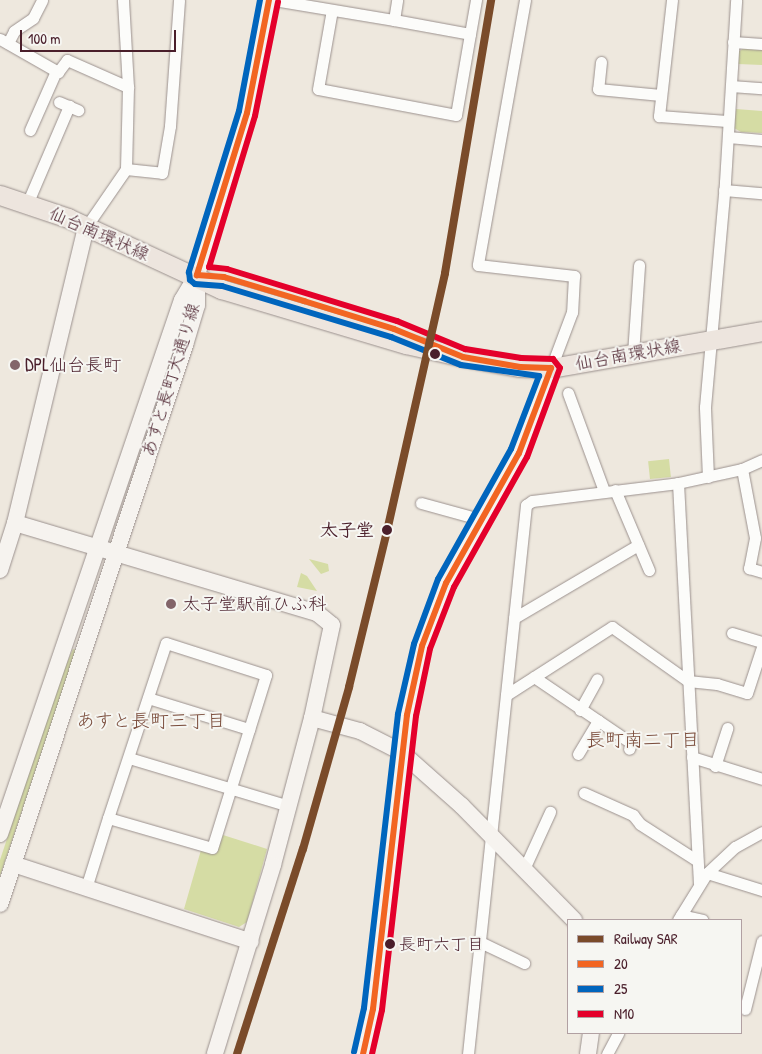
<!DOCTYPE html>
<html>
<head>
<meta charset="utf-8">
<style>
  body { margin:0 }
  #map { position:relative; width:762px; height:1054px; overflow:hidden; background:#eee8de; font-family:"Patrick Hand","Klee One",sans-serif }
  div>[style] { position:absolute }
  [style*='--x'] { left:calc(var(--x)*1px); top:calc(var(--y)*1px); width:calc(var(--w)*1px); rotate:calc(var(--a)*1deg) }
  .green>* { inset:0; background:#d5dca4; transform-origin:0 0 }
  .roads { filter:drop-shadow(0 0 1px #9b918e) drop-shadow(0 0 1px #9b918e) }
  .street>* { height:11px; margin:-5.5px; padding:0 5.5px; transform-origin:5.5px; border-radius:5.5px; background:#fcfcfa }
  .secondary>* { height:16px; margin:-8px; padding:0 8px; transform-origin:8px; border-radius:8px; background:#f6f3ef }
  .primary>* { height:19px; margin:-9.5px; padding:0 9.5px; transform-origin:9.5px; border-radius:9.5px; background:#ede5de }
  .bus-1>* { height:6px; margin:-3px; padding:0 3px; transform-origin:3px; border-radius:3px; background:#f26522 }
  .bus-2>* { height:6px; margin:-3px; padding:0 3px; transform-origin:3px; border-radius:3px; background:#0065bd }
  .bus-3>* { height:6px; margin:-3px; padding:0 3px; transform-origin:3px; border-radius:3px; background:#e4002b }
  .rail-1>* { height:8px; margin:-4px; padding:0 4px; transform-origin:4px; border-radius:4px; background:#7a4b2a }
  .dots>* { width:14px; height:14px; translate:-50% -50%; box-sizing:border-box; border:2px solid #f6f6f2; border-radius:50% }
  span { translate:-50% -50%; white-space:nowrap; text-align:center; line-height:1.15; -webkit-text-stroke:4px #f6f6f2; paint-order:stroke }
  .bus-label { font-size:17px; color:#4a1f2b }
  .left { translate:0 -50%; text-align:left }
  .street-label { font-size:18px; color:#4a1f2b }
  .poi-label { font-size:18px; color:#4a1f2b }
  .stop-label { font-size:18px; color:#4a1f2b; font-weight:700 }
  .right { translate:-100% -50%; text-align:right }
  .neighbourhood-label { font-size:19px; color:#7b4d3c }
  .legend { position:absolute; left:567px; top:919px; width:175px; height:115px; box-sizing:border-box; background:#f6f6f2; border:1px solid #b1a0a2; margin:0; padding:6px 9px; list-style:none; font-size:15px; color:#4a1f2b }
  .legend li { display:flex; align-items:center; gap:10px; height:25px }
  .legend b { width:25px; border:1px solid #b1a0a2 }
  .scale { position:absolute; left:20px; top:30px; width:156px; height:22px; box-sizing:border-box; border:2px solid #4a1f2b; border-top:0; padding-left:6px; font-size:15px; line-height:18px; white-space:nowrap; color:#4a1f2b; -webkit-text-stroke:4px #f6f6f2; paint-order:stroke }
</style>
</head>
<body>
<div id="map">
  <div class="green">
    <div style="clip-path:polygon(744px 48px,762px 50px,762px 65px,738px 64px,738px 52px)"></div>
    <div style="clip-path:polygon(736px 109px,762px 111px,762px 133px,741px 132px,734px 128px)"></div>
    <div style="left:669px;top:459px;width:18px;height:21px;rotate:84deg"></div>
    <div style="clip-path:polygon(309px 559px,328px 564px,329px 571px,321px 574px)"></div>
    <div style="clip-path:polygon(301px 573px,307px 576px,317px 591px,297px 587px)"></div>
    <div style="clip-path:polygon(73px 649px,76px 650px,0 876px,0 860px,61px 676px)"></div>
    <div style="clip-path:polygon(223px 835px,267px 849px,247px 922px,239px 927px,184px 909px,201px 850px,216px 854px)"></div>
  </div>
  <div class="roads">
    <div class="street">
      <div style="--x:274;--y:0;--w:122;--a:9.5"></div>
      <div style="--x:394;--y:20;--w:77;--a:10.4"></div>
      <div style="--x:470;--y:34;--w:82;--a:99.8"></div>
      <div style="--x:456;--y:115;--w:140;--a:-169.3"></div>
      <div style="--x:318;--y:89;--w:80;--a:-80"></div>
      <div style="--x:525;--y:0;--w:269;--a:100.1"></div>
      <div style="--x:478;--y:265;--w:97;--a:6.5"></div>
      <div style="--x:574;--y:276;--w:36;--a:93"></div>
      <div style="--x:572;--y:312;--w:60;--a:110.6"></div>
      <div style="--x:672;--y:0;--w:117;--a:96.4"></div>
      <div style="--x:659;--y:116;--w:68;--a:4.2"></div>
      <div style="--x:394;--y:20;--w:20;--a:-81"></div>
      <div style="--x:470;--y:34;--w:35;--a:-80"></div>
      <div style="--x:0;--y:39;--w:67;--a:29.6"></div>
      <div style="--x:58;--y:72;--w:15;--a:-53"></div>
      <div style="--x:67;--y:60;--w:67;--a:23.9"></div>
      <div style="--x:733;--y:42;--w:29;--a:4"></div>
      <div style="--x:8;--y:43;--w:13;--a:-63"></div>
      <div style="--x:14;--y:31;--w:23;--a:-34"></div>
      <div style="--x:33;--y:18;--w:20;--a:-63"></div>
      <div style="--x:601;--y:62;--w:27;--a:96"></div>
      <div style="--x:598;--y:89;--w:63;--a:5.4"></div>
      <div style="--x:731;--y:86;--w:31;--a:4"></div>
      <div style="--x:59;--y:102;--w:21;--a:23"></div>
      <div style="--x:30;--y:130;--w:64;--a:-66.2"></div>
      <div style="--x:728;--y:137;--w:34;--a:5"></div>
      <div style="--x:126;--y:169;--w:36;--a:6"></div>
      <div style="--x:162;--y:173;--w:48;--a:-80.3"></div>
      <div style="--x:170;--y:126;--w:126;--a:-85.9"></div>
      <div style="--x:724;--y:190;--w:38;--a:5"></div>
      <div style="--x:27;--y:204;--w:107;--a:-66.8"></div>
      <div style="--x:86;--y:227;--w:70;--a:-55.4"></div>
      <div style="--x:126;--y:169;--w:82;--a:-88.6"></div>
      <div style="--x:128;--y:87;--w:87;--a:-93.3"></div>
      <div style="--x:633;--y:354;--w:89;--a:-86.1"></div>
      <div style="--x:568;--y:393;--w:104;--a:69.8"></div>
      <div style="--x:742;--y:469;--w:70;--a:79.3"></div>
      <div style="--x:755;--y:538;--w:31;--a:101"></div>
      <div style="--x:749;--y:568;--w:14;--a:17"></div>
      <div style="--x:708;--y:477;--w:70;--a:-92.5"></div>
      <div style="--x:705;--y:407;--w:226;--a:-84.9"></div>
      <div style="--x:725;--y:182;--w:182;--a:-86.5"></div>
      <div style="--x:678;--y:483;--w:401;--a:87"></div>
      <div style="--x:615;--y:490;--w:87;--a:67"></div>
      <div style="--x:421;--y:503;--w:64;--a:15.3"></div>
      <div style="--x:514;--y:618;--w:144;--a:-30.5"></div>
      <div style="--x:732;--y:633;--w:31;--a:17"></div>
      <div style="--x:534;--y:677;--w:117;--a:34.2"></div>
      <div style="--x:631;--y:743;--w:6;--a:108"></div>
      <div style="--x:506;--y:695;--w:126;--a:-32.7"></div>
      <div style="--x:612;--y:627;--w:93;--a:35.4"></div>
      <div style="--x:688;--y:681;--w:29;--a:6"></div>
      <div style="--x:717;--y:684;--w:31;--a:17"></div>
      <div style="--x:747;--y:693;--w:48;--a:-71.9"></div>
      <div style="--x:148;--y:698;--w:106;--a:17.1"></div>
      <div style="--x:580;--y:710;--w:35;--a:-61"></div>
      <div style="--x:578;--y:754;--w:39;--a:-59"></div>
      <div style="--x:692;--y:757;--w:73;--a:17.4"></div>
      <div style="--x:129;--y:758;--w:167;--a:16.7"></div>
      <div style="--x:715;--y:766;--w:40;--a:-72"></div>
      <div style="--x:584;--y:793;--w:54;--a:24.2"></div>
      <div style="--x:633;--y:815;--w:11;--a:52"></div>
      <div style="--x:640;--y:824;--w:67;--a:32.7"></div>
      <div style="--x:524;--y:869;--w:63;--a:-65.5"></div>
      <div style="--x:707;--y:873;--w:58;--a:17.2"></div>
      <div style="--x:86;--y:888;--w:73;--a:-72.6"></div>
      <div style="--x:108;--y:818;--w:184;--a:-71.7"></div>
      <div style="--x:166;--y:643;--w:105;--a:17.7"></div>
      <div style="--x:266;--y:675;--w:181;--a:107.3"></div>
      <div style="--x:212;--y:848;--w:108;--a:-163.9"></div>
      <div style="--x:681;--y:915;--w:22;--a:13"></div>
      <div style="--x:678;--y:920;--w:55;--a:-58.3"></div>
      <div style="--x:707;--y:873;--w:38;--a:-43"></div>
      <div style="--x:735;--y:847;--w:31;--a:-29"></div>
      <div style="--x:480;--y:942;--w:49;--a:25.5"></div>
      <div style="--x:745;--y:1009;--w:70;--a:-76"></div>
      <div style="--x:468;--y:1054;--w:552;--a:-83.97"></div>
      <div style="--x:526;--y:505;--w:7;--a:-34"></div>
      <div style="--x:532;--y:501;--w:147;--a:-7"></div>
      <div style="--x:678;--y:483;--w:66;--a:-12.3"></div>
      <div style="--x:742;--y:469;--w:22;--a:-24"></div>
      <div style="--x:607;--y:1054;--w:24;--a:-62"></div>
    </div>
    <div class="secondary">
      <div style="--x:15;--y:523;--w:315;--a:16.6"></div>
      <div style="--x:317;--y:613;--w:19;--a:39"></div>
      <div style="--x:332;--y:625;--w:95;--a:102.1"></div>
      <div style="--x:312;--y:718;--w:152;--a:104.9"></div>
      <div style="--x:273;--y:865;--w:198;--a:107.1"></div>
      <div style="--x:0;--y:570;--w:49;--a:-72.3"></div>
      <div style="--x:15;--y:523;--w:304;--a:-76.5"></div>
      <div style="--x:312;--y:718;--w:50;--a:15.2"></div>
      <div style="--x:360;--y:731;--w:46;--a:27.1"></div>
      <div style="--x:401;--y:752;--w:81;--a:41.5"></div>
      <div style="--x:462;--y:806;--w:160;--a:45.5"></div>
      <div style="--x:0;--y:834;--w:564;--a:-71.18"></div>
      <div style="--x:182;--y:300;--w:29;--a:-59"></div>
      <div style="--x:197;--y:275;--w:170;--a:-72.8"></div>
      <div style="--x:247;--y:113;--w:115;--a:-79"></div>
      <div style="--x:13;--y:864;--w:250;--a:18.1"></div>
      <div style="--x:0;--y:904;--w:589;--a:-71.69"></div>
      <div style="--x:185;--y:345;--w:42;--a:-73.3"></div>
      <div style="--x:197;--y:305;--w:30;--a:-90"></div>
      <div style="--x:363;--y:1054;--w:46;--a:-77.5"></div>
      <div style="--x:373;--y:1009;--w:296;--a:-83.4"></div>
      <div style="--x:407;--y:715;--w:71;--a:-77.7"></div>
      <div style="--x:422;--y:646;--w:67;--a:-69.1"></div>
      <div style="--x:446;--y:583;--w:149;--a:-60.7"></div>
      <div style="--x:519;--y:453;--w:91;--a:-69.4"></div>
      <div style="--x:588;--y:1054;--w:21;--a:-82"></div>
    </div>
    <div class="primary">
      <div style="--x:0;--y:195;--w:72;--a:18.7"></div>
      <div style="--x:68;--y:218;--w:169;--a:24.9"></div>
      <div style="--x:221;--y:289;--w:193;--a:16.6"></div>
      <div style="--x:406;--y:344;--w:58;--a:12.8"></div>
      <div style="--x:463;--y:357;--w:58;--a:10"></div>
      <div style="--x:520;--y:367;--w:31;--a:2"></div>
      <div style="--x:551;--y:368;--w:214;--a:-9.9"></div>
    </div>
  </div>
  <div class="bus-1">
    <div style="--x:269;--y:0;--w:115;--a:101"></div>
    <div style="--x:247;--y:113;--w:170;--a:107.2"></div>
    <div style="--x:197;--y:275;--w:27;--a:4"></div>
    <div style="--x:224;--y:277;--w:84;--a:16.7"></div>
    <div style="--x:304;--y:301;--w:94;--a:17.3"></div>
    <div style="--x:394;--y:329;--w:74;--a:22.1"></div>
    <div style="--x:463;--y:357;--w:58;--a:10"></div>
    <div style="--x:520;--y:367;--w:31;--a:2"></div>
    <div style="--x:551;--y:368;--w:91;--a:110.6"></div>
    <div style="--x:519;--y:453;--w:149;--a:119.3"></div>
    <div style="--x:446;--y:583;--w:67;--a:110.9"></div>
    <div style="--x:422;--y:646;--w:71;--a:102.3"></div>
    <div style="--x:407;--y:715;--w:296;--a:96.6"></div>
    <div style="--x:373;--y:1009;--w:46;--a:102.5"></div>
  </div>
  <div class="bus-2">
    <div style="--x:260;--y:0;--w:113;--a:100.7"></div>
    <div style="--x:239;--y:111;--w:169;--a:107.3"></div>
    <div style="--x:189;--y:272;--w:8;--a:83"></div>
    <div style="--x:190;--y:280;--w:6;--a:39"></div>
    <div style="--x:195;--y:284;--w:27;--a:4"></div>
    <div style="--x:222;--y:286;--w:177;--a:16.8"></div>
    <div style="--x:391;--y:337;--w:75;--a:21.8"></div>
    <div style="--x:461;--y:365;--w:79;--a:8"></div>
    <div style="--x:539;--y:376;--w:78;--a:111"></div>
    <div style="--x:511;--y:449;--w:149;--a:119.3"></div>
    <div style="--x:438;--y:579;--w:69;--a:110.3"></div>
    <div style="--x:414;--y:644;--w:72;--a:102.9"></div>
    <div style="--x:398;--y:714;--w:296;--a:96.6"></div>
    <div style="--x:364;--y:1008;--w:45;--a:102.8"></div>
  </div>
  <div class="bus-3">
    <div style="--x:278;--y:2;--w:116;--a:101.4"></div>
    <div style="--x:255;--y:116;--w:158;--a:106.9"></div>
    <div style="--x:209;--y:267;--w:18;--a:6"></div>
    <div style="--x:227;--y:269;--w:178;--a:17"></div>
    <div style="--x:397;--y:321;--w:74;--a:22.4"></div>
    <div style="--x:465;--y:349;--w:57;--a:9.1"></div>
    <div style="--x:521;--y:358;--w:32;--a:2"></div>
    <div style="--x:553;--y:359;--w:11;--a:52"></div>
    <div style="--x:560;--y:368;--w:95;--a:110.3"></div>
    <div style="--x:527;--y:457;--w:149;--a:119.3"></div>
    <div style="--x:454;--y:587;--w:66;--a:111.2"></div>
    <div style="--x:430;--y:649;--w:68;--a:101.8"></div>
    <div style="--x:416;--y:716;--w:296;--a:96.6"></div>
    <div style="--x:382;--y:1010;--w:45;--a:102.8"></div>
  </div>
  <div class="rail-1">
    <div style="--x:237;--y:1054;--w:215;--a:-72.2"></div>
    <div style="--x:303;--y:849;--w:168;--a:-74.1"></div>
    <div style="--x:349;--y:687;--w:161;--a:-76.3"></div>
    <div style="--x:387;--y:531;--w:264;--a:-77.3"></div>
    <div style="--x:445;--y:273;--w:277;--a:-80.4"></div>
  </div>
  <div class="dots">
    <div style="left:435px;top:354px;background:#4a1f2b"></div>
    <div style="left:15px;top:365px;background:#83656a"></div>
    <div style="left:387px;top:530px;background:#4a1f2b"></div>
    <div style="left:171px;top:604px;background:#83656a"></div>
    <div style="left:390px;top:944px;background:#4a1f2b"></div>
  </div>
  <div class="bus-label">
    <span class="left" style="left:399px;top:944px">長町六丁目</span>
  </div>
  <div class="street-label">
    <span style="left:99px;top:234px;rotate:24deg">仙台南環状線</span>
    <span style="left:628px;top:355px;rotate:-10deg">仙台南環状線</span>
    <span style="left:171px;top:380px;rotate:-73deg">あすと長町大通り線</span>
  </div>
  <div class="poi-label">
    <span class="left" style="left:25px;top:365px">DPL仙台長町</span>
    <span class="left" style="left:182px;top:604px">太子堂駅前ひふ科</span>
  </div>
  <div class="stop-label">
    <span class="right" style="left:374px;top:530px">太子堂</span>
  </div>
  <div class="neighbourhood-label">
    <span style="left:151px;top:721px">あすと長町三丁目</span>
    <span style="left:643px;top:740px">長町南二丁目</span>
  </div>
  <ul class="legend">
  <li><b style="height:6px;background:#7a4b2a"></b>Railway SAR</li>
  <li><b style="height:6px;background:#f26522"></b>20</li>
  <li><b style="height:6px;background:#0065bd"></b>25</li>
  <li><b style="height:6px;background:#e4002b"></b>N10</li>
  </ul>
  <div class="scale">100 m</div>
</div>
</body>
</html>
